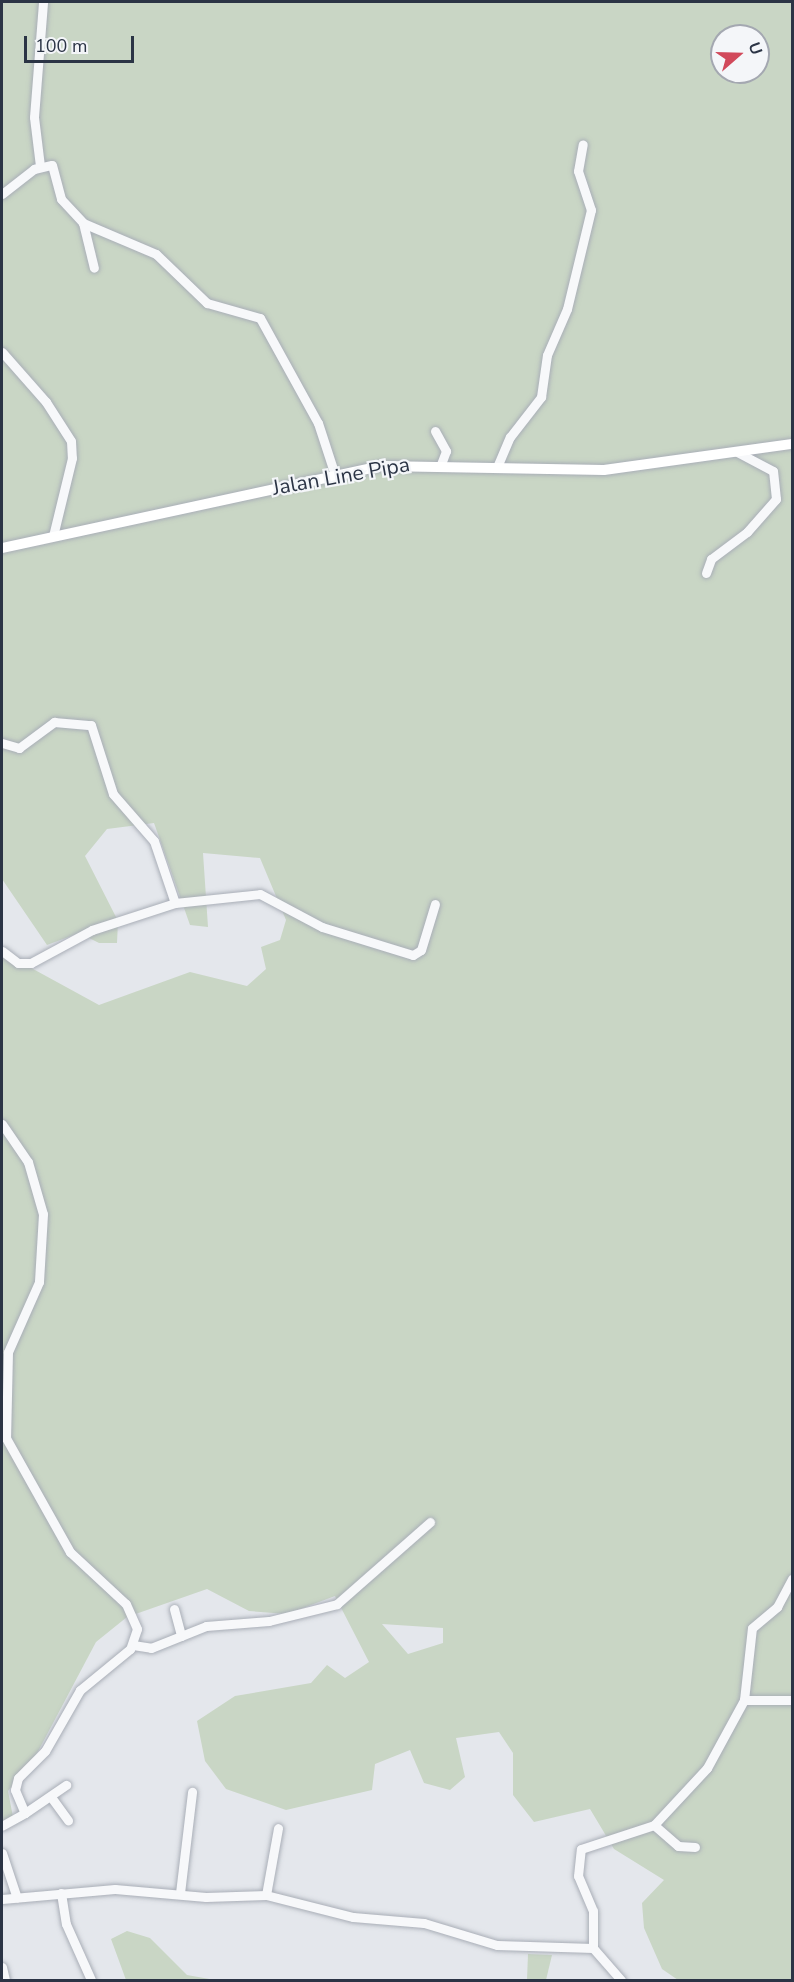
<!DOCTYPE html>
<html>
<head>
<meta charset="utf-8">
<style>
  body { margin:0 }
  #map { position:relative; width:794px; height:1982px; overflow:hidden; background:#e4e7ec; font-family:"Nunito Sans",sans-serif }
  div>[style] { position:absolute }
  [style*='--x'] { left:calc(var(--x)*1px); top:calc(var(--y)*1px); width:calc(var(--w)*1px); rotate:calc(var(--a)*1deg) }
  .green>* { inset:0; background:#c9d6c5 }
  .roads { filter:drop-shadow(0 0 2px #a9aeb7) drop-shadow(0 0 2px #a9aeb7) }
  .minor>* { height:9px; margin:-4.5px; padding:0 4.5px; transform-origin:4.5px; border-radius:4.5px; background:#f7f8fa }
  .major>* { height:10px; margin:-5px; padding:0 5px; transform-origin:5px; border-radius:5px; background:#fff }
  span { translate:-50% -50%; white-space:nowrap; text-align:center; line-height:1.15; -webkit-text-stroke:4.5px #f4f6f9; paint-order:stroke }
  .street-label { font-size:21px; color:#2b3445 }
  .frame { position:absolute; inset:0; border:3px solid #2b3445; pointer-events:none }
  .north { position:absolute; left:710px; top:24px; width:60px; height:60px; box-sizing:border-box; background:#f4f6f9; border:2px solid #a4a8b1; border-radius:50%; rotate:70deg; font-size:16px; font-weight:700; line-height:24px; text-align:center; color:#2b3445 }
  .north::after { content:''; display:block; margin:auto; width:21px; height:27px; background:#d1495b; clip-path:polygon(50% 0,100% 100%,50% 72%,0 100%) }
  .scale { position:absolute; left:24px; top:36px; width:110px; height:27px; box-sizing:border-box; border:3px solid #2b3445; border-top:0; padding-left:8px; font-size:18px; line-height:21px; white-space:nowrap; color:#2b3445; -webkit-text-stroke:4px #f4f6f9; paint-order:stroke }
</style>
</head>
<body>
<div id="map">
  <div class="green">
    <div style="clip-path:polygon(evenodd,2px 2px,792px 2px,792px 1980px,678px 1980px,662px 1969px,644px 1928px,642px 1903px,664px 1880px,614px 1849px,590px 1809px,534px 1822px,513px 1795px,513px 1753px,499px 1732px,456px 1738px,465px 1777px,450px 1790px,424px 1783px,410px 1750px,375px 1764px,372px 1790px,286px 1810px,226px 1789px,205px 1761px,197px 1721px,235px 1696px,311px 1683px,327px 1665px,345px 1678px,369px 1662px,335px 1596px,287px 1614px,249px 1611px,207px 1589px,127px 1617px,96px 1642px,34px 1759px,8px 1791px,13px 1817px,2px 1827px,2px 952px,99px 1005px,190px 972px,247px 986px,266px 969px,261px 947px,280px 940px,286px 920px,260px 858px,203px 853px,208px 927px,190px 925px,154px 823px,107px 829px,85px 856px,118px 921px,117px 943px,99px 943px,79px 933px,47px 945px,2px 879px,2px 2px,722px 36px,758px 36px,758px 72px,722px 72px,722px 36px,2px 2px,382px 1624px,443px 1628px,443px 1643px,408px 1654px,382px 1624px)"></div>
    <div style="clip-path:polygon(127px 1931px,150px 1938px,187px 1975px,215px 1980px,126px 1980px,111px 1939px)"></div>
    <div style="clip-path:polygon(528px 1954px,552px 1955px,546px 1980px,527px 1980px)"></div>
  </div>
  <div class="roads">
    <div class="minor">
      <div style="--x:40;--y:166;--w:49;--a:-97"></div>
      <div style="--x:34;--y:117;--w:115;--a:-85.5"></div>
      <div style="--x:2;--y:194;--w:41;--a:-38"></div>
      <div style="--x:34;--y:169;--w:18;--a:-13"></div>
      <div style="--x:52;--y:165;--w:35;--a:75"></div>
      <div style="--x:61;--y:199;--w:33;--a:47"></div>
      <div style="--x:83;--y:223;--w:79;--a:23"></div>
      <div style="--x:156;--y:254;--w:71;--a:43.9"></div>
      <div style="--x:207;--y:303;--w:55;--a:15.8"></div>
      <div style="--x:260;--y:318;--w:120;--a:61.1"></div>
      <div style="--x:318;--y:423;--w:55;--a:71.9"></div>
      <div style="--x:83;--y:223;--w:46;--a:76.3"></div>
      <div style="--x:2;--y:352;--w:67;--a:48.7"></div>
      <div style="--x:46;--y:402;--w:46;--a:57.3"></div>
      <div style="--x:71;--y:441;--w:17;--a:87"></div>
      <div style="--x:72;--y:458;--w:80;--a:103.7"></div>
      <div style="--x:435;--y:431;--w:23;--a:61"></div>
      <div style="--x:446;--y:451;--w:14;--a:111"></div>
      <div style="--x:497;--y:467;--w:33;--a:-67"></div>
      <div style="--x:510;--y:437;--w:51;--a:-52.2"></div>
      <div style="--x:541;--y:397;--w:42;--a:-81.9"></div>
      <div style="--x:547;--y:355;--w:50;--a:-66.5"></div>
      <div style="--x:567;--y:309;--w:102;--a:-76.4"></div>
      <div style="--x:591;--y:210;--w:41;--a:-108.4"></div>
      <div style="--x:578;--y:171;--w:27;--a:-80"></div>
      <div style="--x:706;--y:573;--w:15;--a:-70"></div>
      <div style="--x:711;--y:559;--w:45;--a:-36.9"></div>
      <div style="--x:747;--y:532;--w:44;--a:-48.7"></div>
      <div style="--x:776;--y:499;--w:28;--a:-96"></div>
      <div style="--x:773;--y:471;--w:41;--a:-152.2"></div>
      <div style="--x:2;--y:743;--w:18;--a:16"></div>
      <div style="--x:19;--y:748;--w:44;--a:-36.6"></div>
      <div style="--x:54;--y:722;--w:37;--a:5"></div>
      <div style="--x:91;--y:725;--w:72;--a:72.3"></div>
      <div style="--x:113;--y:794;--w:62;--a:48.9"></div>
      <div style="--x:154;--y:841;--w:65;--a:71.3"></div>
      <div style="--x:175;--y:903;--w:87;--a:162"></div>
      <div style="--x:92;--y:930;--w:69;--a:151.6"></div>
      <div style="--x:31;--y:963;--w:13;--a:180"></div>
      <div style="--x:18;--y:963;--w:20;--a:-143"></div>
      <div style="--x:175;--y:903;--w:85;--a:-6"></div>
      <div style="--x:260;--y:894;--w:70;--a:28"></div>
      <div style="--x:322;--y:927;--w:95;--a:17.1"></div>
      <div style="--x:413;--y:955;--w:9;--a:-32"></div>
      <div style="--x:421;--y:950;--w:48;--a:-73.1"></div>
      <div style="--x:2;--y:1124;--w:46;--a:55.6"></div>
      <div style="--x:28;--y:1162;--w:54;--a:73.9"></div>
      <div style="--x:43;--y:1214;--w:68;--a:93.4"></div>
      <div style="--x:39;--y:1282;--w:77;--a:113.9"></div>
      <div style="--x:8;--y:1352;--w:86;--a:91.3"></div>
      <div style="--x:6;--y:1438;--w:131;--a:60.7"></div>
      <div style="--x:70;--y:1552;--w:76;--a:42.9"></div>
      <div style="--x:126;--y:1604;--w:27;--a:66"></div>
      <div style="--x:137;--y:1629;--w:21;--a:109"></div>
      <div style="--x:130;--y:1649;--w:65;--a:140.6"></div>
      <div style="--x:80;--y:1690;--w:70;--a:119.8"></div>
      <div style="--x:45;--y:1751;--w:38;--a:135"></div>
      <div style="--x:18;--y:1778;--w:12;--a:104"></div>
      <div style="--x:15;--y:1790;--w:25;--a:67"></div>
      <div style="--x:25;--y:1813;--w:26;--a:151"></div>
      <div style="--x:174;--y:1609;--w:28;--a:75"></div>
      <div style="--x:133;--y:1645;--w:18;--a:9"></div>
      <div style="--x:151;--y:1648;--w:59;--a:-21.8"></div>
      <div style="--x:206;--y:1626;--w:63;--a:-4.5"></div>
      <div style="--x:269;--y:1621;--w:70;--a:-14"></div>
      <div style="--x:337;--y:1604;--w:124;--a:-41.4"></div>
      <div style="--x:744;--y:1700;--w:48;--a:0"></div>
      <div style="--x:51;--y:1797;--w:29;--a:54"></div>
      <div style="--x:25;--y:1813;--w:50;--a:-34.3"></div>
      <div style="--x:654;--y:1825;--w:32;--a:41"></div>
      <div style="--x:678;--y:1846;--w:17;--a:3"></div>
      <div style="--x:2;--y:1853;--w:47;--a:71.6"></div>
      <div style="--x:61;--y:1893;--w:31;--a:81"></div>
      <div style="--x:66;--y:1924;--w:61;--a:65.9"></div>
      <div style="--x:180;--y:1893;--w:102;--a:-83.2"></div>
      <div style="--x:266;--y:1895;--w:68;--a:-79.8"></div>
      <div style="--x:2;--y:1899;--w:113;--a:-5.1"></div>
      <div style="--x:115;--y:1889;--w:91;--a:5"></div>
      <div style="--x:206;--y:1897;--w:60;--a:-1.9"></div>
      <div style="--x:266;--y:1895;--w:90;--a:14.2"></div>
      <div style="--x:353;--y:1917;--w:71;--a:4.8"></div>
      <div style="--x:424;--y:1923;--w:76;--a:16.8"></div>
      <div style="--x:497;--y:1945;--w:96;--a:1.8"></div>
      <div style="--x:593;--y:1948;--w:43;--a:48.8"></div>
      <div style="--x:593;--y:1948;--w:37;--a:-90"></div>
      <div style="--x:593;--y:1911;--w:38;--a:-113"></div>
      <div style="--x:578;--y:1876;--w:27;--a:-84"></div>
      <div style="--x:581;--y:1849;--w:77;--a:-18.2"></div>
      <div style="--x:654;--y:1825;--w:78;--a:-47.1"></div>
      <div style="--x:707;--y:1768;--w:77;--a:-61.4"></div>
      <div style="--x:744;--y:1700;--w:72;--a:-83.7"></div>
      <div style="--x:752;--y:1628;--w:33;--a:-40"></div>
      <div style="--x:777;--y:1607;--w:32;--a:-62"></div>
      <div style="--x:2;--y:1967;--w:13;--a:77"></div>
    </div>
    <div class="major">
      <div style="--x:2;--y:548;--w:388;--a:-12.2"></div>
      <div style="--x:381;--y:466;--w:223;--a:1"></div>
      <div style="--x:604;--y:470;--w:190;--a:-7.9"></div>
    </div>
  </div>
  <div class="street-label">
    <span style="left:341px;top:476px;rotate:-10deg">Jalan Line Pipa</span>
  </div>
  <div class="frame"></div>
  <div class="north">U</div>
  <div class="scale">100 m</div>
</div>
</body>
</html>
